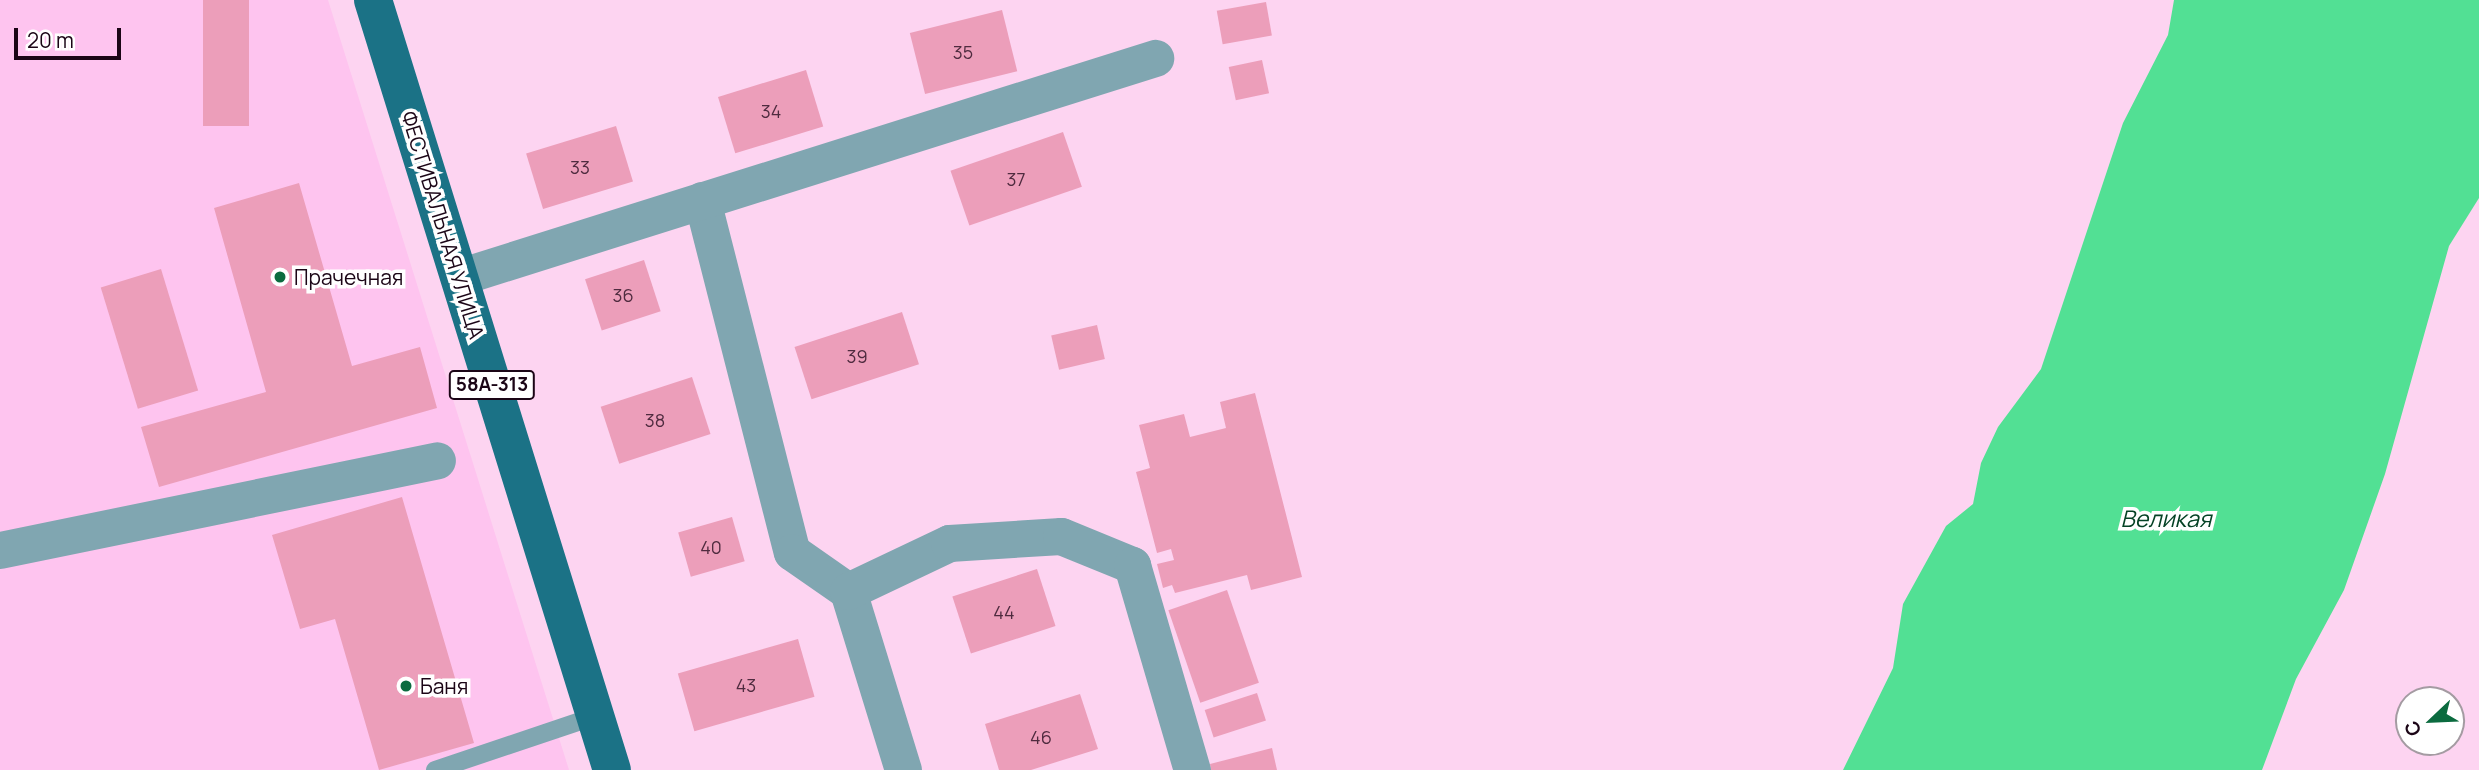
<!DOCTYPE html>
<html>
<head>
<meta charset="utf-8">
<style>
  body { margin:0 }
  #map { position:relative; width:2479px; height:770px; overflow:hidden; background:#fdd4f1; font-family:Manrope,sans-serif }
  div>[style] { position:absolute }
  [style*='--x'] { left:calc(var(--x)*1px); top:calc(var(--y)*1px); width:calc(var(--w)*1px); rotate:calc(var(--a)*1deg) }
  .built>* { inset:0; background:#fec4ef }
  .water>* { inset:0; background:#52e094 }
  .building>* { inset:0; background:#ec9eba; transform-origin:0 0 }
  .service>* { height:18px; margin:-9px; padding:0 9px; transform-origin:9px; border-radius:9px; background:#80a6b1 }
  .minor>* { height:37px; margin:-18.5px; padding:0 18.5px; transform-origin:18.5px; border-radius:18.5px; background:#80a6b1 }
  .primary>* { height:38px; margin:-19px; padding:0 19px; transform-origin:19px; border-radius:19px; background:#1b7286 }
  .dots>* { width:19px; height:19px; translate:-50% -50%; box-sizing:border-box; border:4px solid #fff; border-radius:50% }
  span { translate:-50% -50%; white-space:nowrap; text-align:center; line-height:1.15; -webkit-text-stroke:7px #fff; paint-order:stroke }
  .number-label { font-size:18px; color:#4f2b3f }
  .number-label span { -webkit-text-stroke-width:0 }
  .shield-label span { padding:2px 5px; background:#fff; border:2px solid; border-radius:5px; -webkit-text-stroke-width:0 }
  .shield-label { font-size:19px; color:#1b0516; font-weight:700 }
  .street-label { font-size:21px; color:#1b0516 }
  .poi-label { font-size:21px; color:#1b0516 }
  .left { translate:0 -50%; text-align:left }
  .water-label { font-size:23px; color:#054225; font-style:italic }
  .north { position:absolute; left:2395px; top:686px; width:70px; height:70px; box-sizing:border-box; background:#fff; border:2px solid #a49ba2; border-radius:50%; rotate:247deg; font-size:19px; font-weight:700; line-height:28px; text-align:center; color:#1b0516 }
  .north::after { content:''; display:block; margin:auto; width:24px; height:32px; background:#0b6b3f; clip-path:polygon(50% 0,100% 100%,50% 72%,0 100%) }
  .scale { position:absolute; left:14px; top:28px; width:107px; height:32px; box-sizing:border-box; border:4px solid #1b0516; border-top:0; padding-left:9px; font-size:21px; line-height:24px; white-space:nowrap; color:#1b0516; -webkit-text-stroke:5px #fff; paint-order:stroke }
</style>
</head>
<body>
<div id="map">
  <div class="built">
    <div style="clip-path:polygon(0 0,328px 0,569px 770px,0 770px)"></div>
  </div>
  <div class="water">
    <div style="clip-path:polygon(2174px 0,2479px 0,2479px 198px,2449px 246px,2385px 474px,2344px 590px,2296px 679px,2262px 770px,1843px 770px,1893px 668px,1903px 604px,1946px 526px,1973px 504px,1981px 463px,1998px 427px,2041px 369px,2123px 123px,2168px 35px)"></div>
  </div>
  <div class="building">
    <div style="left:203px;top:0;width:46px;height:126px"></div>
    <div style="left:1266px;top:2px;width:34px;height:50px;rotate:80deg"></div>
    <div style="left:1002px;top:10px;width:63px;height:95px;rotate:76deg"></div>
    <div style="left:1262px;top:60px;width:34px;height:34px;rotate:78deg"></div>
    <div style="left:806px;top:70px;width:59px;height:92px;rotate:73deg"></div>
    <div style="left:616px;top:126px;width:58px;height:94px;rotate:73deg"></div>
    <div style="left:1063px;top:132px;width:58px;height:119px;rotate:71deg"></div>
    <div style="clip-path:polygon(299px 183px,352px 366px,420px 347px,437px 408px,159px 487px,141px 427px,266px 392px,214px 208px)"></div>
    <div style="left:644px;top:260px;width:54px;height:62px;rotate:72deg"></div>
    <div style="left:161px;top:269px;width:127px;height:63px;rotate:73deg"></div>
    <div style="left:902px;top:312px;width:55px;height:113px;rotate:72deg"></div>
    <div style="left:1097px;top:325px;width:35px;height:47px;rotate:77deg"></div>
    <div style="left:692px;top:377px;width:60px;height:96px;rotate:72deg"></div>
    <div style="clip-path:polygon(1255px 393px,1302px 577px,1251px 590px,1247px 575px,1175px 593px,1172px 585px,1163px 588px,1157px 564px,1174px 560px,1171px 549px,1157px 553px,1136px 472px,1150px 468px,1139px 425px,1184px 414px,1190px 437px,1226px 428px,1220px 402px)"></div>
    <div style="clip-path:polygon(402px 497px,474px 743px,379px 770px,335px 619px,300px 629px,272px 535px)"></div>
    <div style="left:732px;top:517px;width:46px;height:56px;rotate:74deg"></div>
    <div style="left:1037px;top:569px;width:60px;height:89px;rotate:72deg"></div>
    <div style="left:1227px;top:590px;width:98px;height:62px;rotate:71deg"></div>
    <div style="left:798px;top:639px;width:60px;height:125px;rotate:74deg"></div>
    <div style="left:1257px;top:693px;width:29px;height:55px;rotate:72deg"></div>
    <div style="clip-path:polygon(1080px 694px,1098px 749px,1031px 770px,999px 770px,985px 724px)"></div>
    <div style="clip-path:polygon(1272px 748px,1277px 770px,1211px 770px,1210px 764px)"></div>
  </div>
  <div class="service">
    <div style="--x:435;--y:770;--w:169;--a:-18.6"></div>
  </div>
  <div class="minor">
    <div style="--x:702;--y:200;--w:363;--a:75.7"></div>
    <div style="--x:792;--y:552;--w:68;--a:34.9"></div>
    <div style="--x:848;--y:591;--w:187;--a:72.9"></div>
    <div style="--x:459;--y:277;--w:730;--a:-17.47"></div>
    <div style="--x:0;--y:550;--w:446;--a:-11.6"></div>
    <div style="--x:848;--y:591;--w:112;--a:-25.4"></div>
    <div style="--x:949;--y:543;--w:112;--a:-3.6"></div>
    <div style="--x:1061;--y:536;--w:77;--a:22.2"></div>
    <div style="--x:1132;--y:565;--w:214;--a:73.7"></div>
  </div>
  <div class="primary">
    <div style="--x:373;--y:0;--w:806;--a:72.76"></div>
  </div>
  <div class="dots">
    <div style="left:280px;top:277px;background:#0b6b3f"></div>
    <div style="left:406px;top:686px;background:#0b6b3f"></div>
  </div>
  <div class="number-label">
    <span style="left:963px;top:52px">35</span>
    <span style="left:771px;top:111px">34</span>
    <span style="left:580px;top:167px">33</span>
    <span style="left:1016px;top:179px">37</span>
    <span style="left:623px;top:295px">36</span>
    <span style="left:857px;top:356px">39</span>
    <span style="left:655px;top:420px">38</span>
    <span style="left:711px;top:547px">40</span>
    <span style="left:1004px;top:612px">44</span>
    <span style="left:746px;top:685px">43</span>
    <span style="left:1041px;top:737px">46</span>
  </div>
  <div class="shield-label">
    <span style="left:492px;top:385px">58А-313</span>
  </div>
  <div class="street-label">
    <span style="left:443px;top:225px;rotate:73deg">ФЕСТИВАЛЬНАЯ УЛИЦА</span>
  </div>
  <div class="poi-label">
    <span class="left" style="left:294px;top:277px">Прачечная</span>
    <span class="left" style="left:420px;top:686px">Баня</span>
  </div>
  <div class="water-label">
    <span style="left:2166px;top:518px">Великая</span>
  </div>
  <div class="north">С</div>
  <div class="scale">20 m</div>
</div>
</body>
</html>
